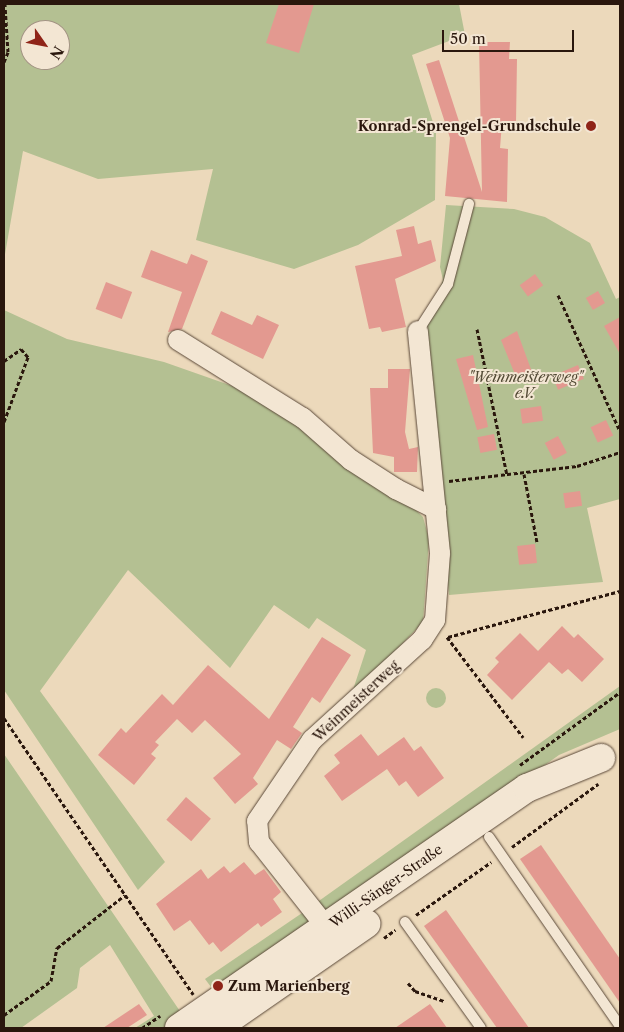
<!DOCTYPE html>
<html>
<head>
<meta charset="utf-8">
<style>
  body { margin:0 }
  #map { position:relative; width:624px; height:1032px; overflow:hidden; background:#ecd9bb; font-family:"Libre Caslon Text",serif }
  div>[style] { position:absolute }
  [style*='--x'] { left:calc(var(--x)*1px); top:calc(var(--y)*1px); width:calc(var(--w)*1px); rotate:calc(var(--a)*1deg) }
  .green>* { inset:0; background:#b4c092 }
  .round { border-radius:50% }
  .building>* { inset:0; background:#e39990; transform-origin:0 0 }
  .path>* { height:3px; margin-top:-1.5px; transform-origin:0; background:repeating-linear-gradient(90deg,#2a170d 0 4px,transparent 0 6.5px) }
  .roads { filter:drop-shadow(0 0 1px #5a4838) drop-shadow(0 0 1px #5a4838) }
  .lane>* { height:10px; margin:-5px; padding:0 5px; transform-origin:5px; border-radius:5px; background:#f3e6d3 }
  .street>* { height:20px; margin:-10px; padding:0 10px; transform-origin:10px; border-radius:10px; background:#f3e6d3 }
  .secondary>* { height:28px; margin:-14px; padding:0 14px; transform-origin:14px; border-radius:14px; background:#f3e6d3 }
  .dots>* { width:14px; height:14px; translate:-50% -50%; box-sizing:border-box; border:2px solid #f3e6d3; border-radius:50% }
  span { translate:-50% -50%; white-space:nowrap; text-align:center; line-height:1.15; -webkit-text-stroke:4px #f3e6d3; paint-order:stroke }
  .poi-label { font-size:14px; color:#2a170d; font-weight:700 }
  .right { translate:-100% -50%; text-align:right }
  .left { translate:0 -50%; text-align:left }
  .park-label { font-size:14px; color:#534a35; font-style:italic }
  .street-label { font-size:14px; color:#2a170d }
  .frame { position:absolute; inset:0; border:5px solid #2a170d; pointer-events:none }
  .north { position:absolute; left:20px; top:20px; width:50px; height:50px; box-sizing:border-box; background:#f3e6d3; border:1px solid #a39384; border-radius:50%; rotate:123deg; font-size:14px; font-weight:700; line-height:20px; text-align:center; color:#2a170d }
  .north::after { content:''; display:block; margin:auto; width:18px; height:22px; background:#8f2418; clip-path:polygon(50% 0,100% 100%,50% 72%,0 100%) }
  .scale { position:absolute; left:442px; top:30px; width:132px; height:22px; box-sizing:border-box; border:2px solid #2a170d; border-top:0; padding-left:6px; font-size:15px; line-height:18px; white-space:nowrap; color:#2a170d; -webkit-text-stroke:4px #f3e6d3; paint-order:stroke }
</style>
</head>
<body>
<div id="map">
  <div class="green">
    <div style="clip-path:polygon(evenodd,4px 4px,459px 4px,465px 35px,412px 55px,436px 132px,435px 200px,358px 245px,294px 269px,196px 240px,213px 169px,98px 179px,23px 151px,4px 260px,4px 4px,30px 30px,60px 30px,60px 60px,30px 60px,30px 30px)"></div>
    <div style="clip-path:polygon(446px 205px,514px 209px,545px 217px,590px 243px,616px 299px,620px 297px,620px 499px,587px 508px,603px 582px,449px 595px,424px 327px,443px 280px,440px 267px)"></div>
    <div style="clip-path:polygon(4px 310px,67px 339px,164px 362px,238px 388px,298px 421px,407px 501px,423px 517px,429px 539px,423px 622px,350px 699px,366px 650px,317px 618px,309px 629px,274px 605px,230px 668px,128px 570px,40px 691px,165px 862px,138px 890px,4px 690px)"></div>
    <div style="clip-path:polygon(620px 686px,620px 729px,559px 755px,340px 911px,327px 912px,316px 903px)"></div>
    <div class="round" style="left:426px;top:688px;width:20px;height:20px"></div>
    <div style="clip-path:polygon(4px 754px,184px 1017px,167px 1028px,135px 1028px,154px 1016px,110px 945px,80px 968px,77px 988px,21px 1028px,4px 1028px)"></div>
    <div style="clip-path:polygon(305px 911px,310px 926px,217px 995px,205px 979px)"></div>
  </div>
  <div class="building">
    <div style="clip-path:polygon(279px 4px,314px 4px,299px 53px,266px 43px)"></div>
    <div style="clip-path:polygon(479px 42px,510px 42px,509px 59px,517px 59px,516px 123px,502px 123px,500px 148px,508px 149px,507px 202px,445px 196px,450px 138px,426px 64px,439px 60px,482px 192px)"></div>
    <div style="clip-path:polygon(414px 226px,418px 244px,431px 240px,436px 261px,395px 279px,406px 327px,382px 332px,380px 327px,369px 329px,355px 266px,402px 256px,396px 230px)"></div>
    <div style="clip-path:polygon(151px 250px,187px 264px,191px 254px,208px 261px,182px 329px,168px 332px,182px 292px,141px 277px)"></div>
    <div style="left:535px;top:274px;width:14px;height:19px;rotate:54deg"></div>
    <div style="left:106px;top:282px;width:28px;height:29px;rotate:21deg"></div>
    <div style="left:598px;top:291px;width:14px;height:14px;rotate:60deg"></div>
    <div style="clip-path:polygon(221px 311px,252px 325px,257px 315px,279px 325px,263px 359px,211px 334px)"></div>
    <div style="clip-path:polygon(620px 317px,620px 354px,604px 326px)"></div>
    <div style="clip-path:polygon(517px 331px,532px 372px,516px 377px,501px 340px)"></div>
    <div style="clip-path:polygon(473px 355px,488px 427px,477px 430px,456px 359px)"></div>
    <div style="left:578px;top:365px;width:15px;height:28px;rotate:67deg"></div>
    <div style="clip-path:polygon(388px 369px,410px 369px,405px 432px,409px 449px,418px 447px,417px 472px,394px 472px,394px 457px,373px 453px,370px 388px,388px 388px)"></div>
    <div style="left:541px;top:406px;width:15px;height:21px;rotate:82deg"></div>
    <div style="left:606px;top:420px;width:17px;height:17px;rotate:65deg"></div>
    <div style="left:494px;top:434px;width:16px;height:17px;rotate:79deg"></div>
    <div style="left:558px;top:436px;width:19px;height:15px;rotate:62deg"></div>
    <div style="left:580px;top:491px;width:15px;height:17px;rotate:82deg"></div>
    <div style="left:535px;top:544px;width:19px;height:18px;rotate:84deg"></div>
    <div style="clip-path:polygon(562px 626px,574px 638px,578px 634px,604px 659px,582px 682px,568px 669px,562px 674px,549px 662px,512px 700px,487px 675px,499px 662px,495px 658px,520px 633px,538px 651px)"></div>
    <div style="clip-path:polygon(322px 637px,351px 655px,320px 703px,312px 697px,293px 727px,302px 733px,291px 749px,277px 740px,253px 778px,258px 784px,235px 804px,213px 778px,241px 754px,205px 720px,192px 733px,177px 719px,155px 742px,159px 745px,151px 754px,156px 758px,134px 785px,98px 755px,121px 728px,126px 733px,162px 694px,173px 705px,208px 665px,269px 719px)"></div>
    <div style="clip-path:polygon(361px 734px,378px 756px,404px 737px,414px 751px,421px 746px,444px 778px,418px 797px,406px 781px,399px 786px,387px 769px,342px 801px,324px 776px,340px 763px,334px 755px)"></div>
    <div style="left:186px;top:797px;width:33px;height:30px;rotate:41deg"></div>
    <div style="clip-path:polygon(541px 845px,620px 959px,620px 1003px,520px 859px)"></div>
    <div style="clip-path:polygon(244px 862px,255px 875px,264px 869px,281px 892px,273px 899px,282px 912px,261px 927px,258px 923px,221px 952px,213px 942px,209px 945px,190px 920px,174px 931px,156px 904px,201px 869px,208px 879px,224px 866px,230px 873px)"></div>
    <div style="clip-path:polygon(446px 910px,529px 1028px,497px 1028px,424px 926px)"></div>
    <div style="clip-path:polygon(139px 1004px,147px 1015px,127px 1028px,103px 1028px)"></div>
    <div style="clip-path:polygon(430px 1004px,447px 1028px,395px 1028px)"></div>
  </div>
  <div class="path">
    <div style="--x:4;--y:62;--w:11;--a:-68"></div>
    <div style="--x:8;--y:52;--w:48;--a:-93.6"></div>
    <div style="--x:558;--y:295;--w:149;--a:65.5"></div>
    <div style="--x:477;--y:329;--w:149;--a:78.4"></div>
    <div style="--x:4;--y:361;--w:21;--a:-35"></div>
    <div style="--x:21;--y:349;--w:11;--a:49"></div>
    <div style="--x:28;--y:357;--w:69;--a:110.3"></div>
    <div style="--x:524;--y:474;--w:69;--a:79.2"></div>
    <div style="--x:449;--y:481;--w:129;--a:-6.7"></div>
    <div style="--x:577;--y:466;--w:45;--a:-18"></div>
    <div style="--x:447;--y:637;--w:126;--a:52.8"></div>
    <div style="--x:448;--y:637;--w:178;--a:-15"></div>
    <div style="--x:4;--y:718;--w:335;--a:55.6"></div>
    <div style="--x:520;--y:765;--w:124;--a:-36.1"></div>
    <div style="--x:512;--y:847;--w:107;--a:-36.2"></div>
    <div style="--x:416;--y:915;--w:92;--a:-35.2"></div>
    <div style="--x:384;--y:938;--w:14;--a:-36"></div>
    <div style="--x:408;--y:983;--w:11;--a:49"></div>
    <div style="--x:415;--y:991;--w:31;--a:19"></div>
    <div style="--x:4;--y:1015;--w:58;--a:-35.9"></div>
    <div style="--x:51;--y:981;--w:34;--a:-80"></div>
    <div style="--x:57;--y:948;--w:86;--a:-37.9"></div>
    <div style="--x:142;--y:1028;--w:22;--a:-34"></div>
  </div>
  <div class="roads">
    <div class="lane">
      <div style="--x:418;--y:331;--w:56;--a:-57.4"></div>
      <div style="--x:448;--y:284;--w:83;--a:-75.3"></div>
      <div style="--x:489;--y:837;--w:230;--a:55.3"></div>
      <div style="--x:405;--y:922;--w:130;--a:54.4"></div>
    </div>
    <div class="street">
      <div style="--x:178;--y:340;--w:147;--a:32"></div>
      <div style="--x:303;--y:418;--w:64;--a:41.2"></div>
      <div style="--x:351;--y:460;--w:54;--a:32.8"></div>
      <div style="--x:396;--y:489;--w:45;--a:26.6"></div>
      <div style="--x:327;--y:928;--w:110;--a:-128.3"></div>
      <div style="--x:259;--y:842;--w:21;--a:-95"></div>
      <div style="--x:257;--y:821;--w:98;--a:-55.8"></div>
      <div style="--x:312;--y:740;--w:149;--a:-42.3"></div>
      <div style="--x:422;--y:640;--w:24;--a:-57"></div>
      <div style="--x:435;--y:620;--w:67;--a:-85.7"></div>
      <div style="--x:440;--y:553;--w:223;--a:-95.7"></div>
    </div>
    <div class="secondary">
      <div style="--x:179;--y:1028;--w:423;--a:-34.6"></div>
      <div style="--x:527;--y:788;--w:80;--a:-22.1"></div>
      <div style="--x:216;--y:1028;--w:183;--a:-34.7"></div>
    </div>
  </div>
  <div class="dots">
    <div style="left:591px;top:126px;background:#8f2418"></div>
    <div style="left:218px;top:986px;background:#8f2418"></div>
  </div>
  <div class="poi-label">
    <span class="right" style="left:581px;top:126px">Konrad-Sprengel-Grundschule</span>
    <span class="left" style="left:228px;top:986px">Zum Marienberg</span>
  </div>
  <div class="park-label">
    <span style="left:525px;top:385px">"Weinmeisterweg"<br>e.V.</span>
  </div>
  <div class="street-label">
    <span style="left:356px;top:701px;rotate:-43deg">Weinmeisterweg</span>
    <span style="left:386px;top:886px;rotate:-35deg">Willi-Sänger-Straße</span>
  </div>
  <div class="frame"></div>
  <div class="north">N</div>
  <div class="scale">50 m</div>
</div>
</body>
</html>
